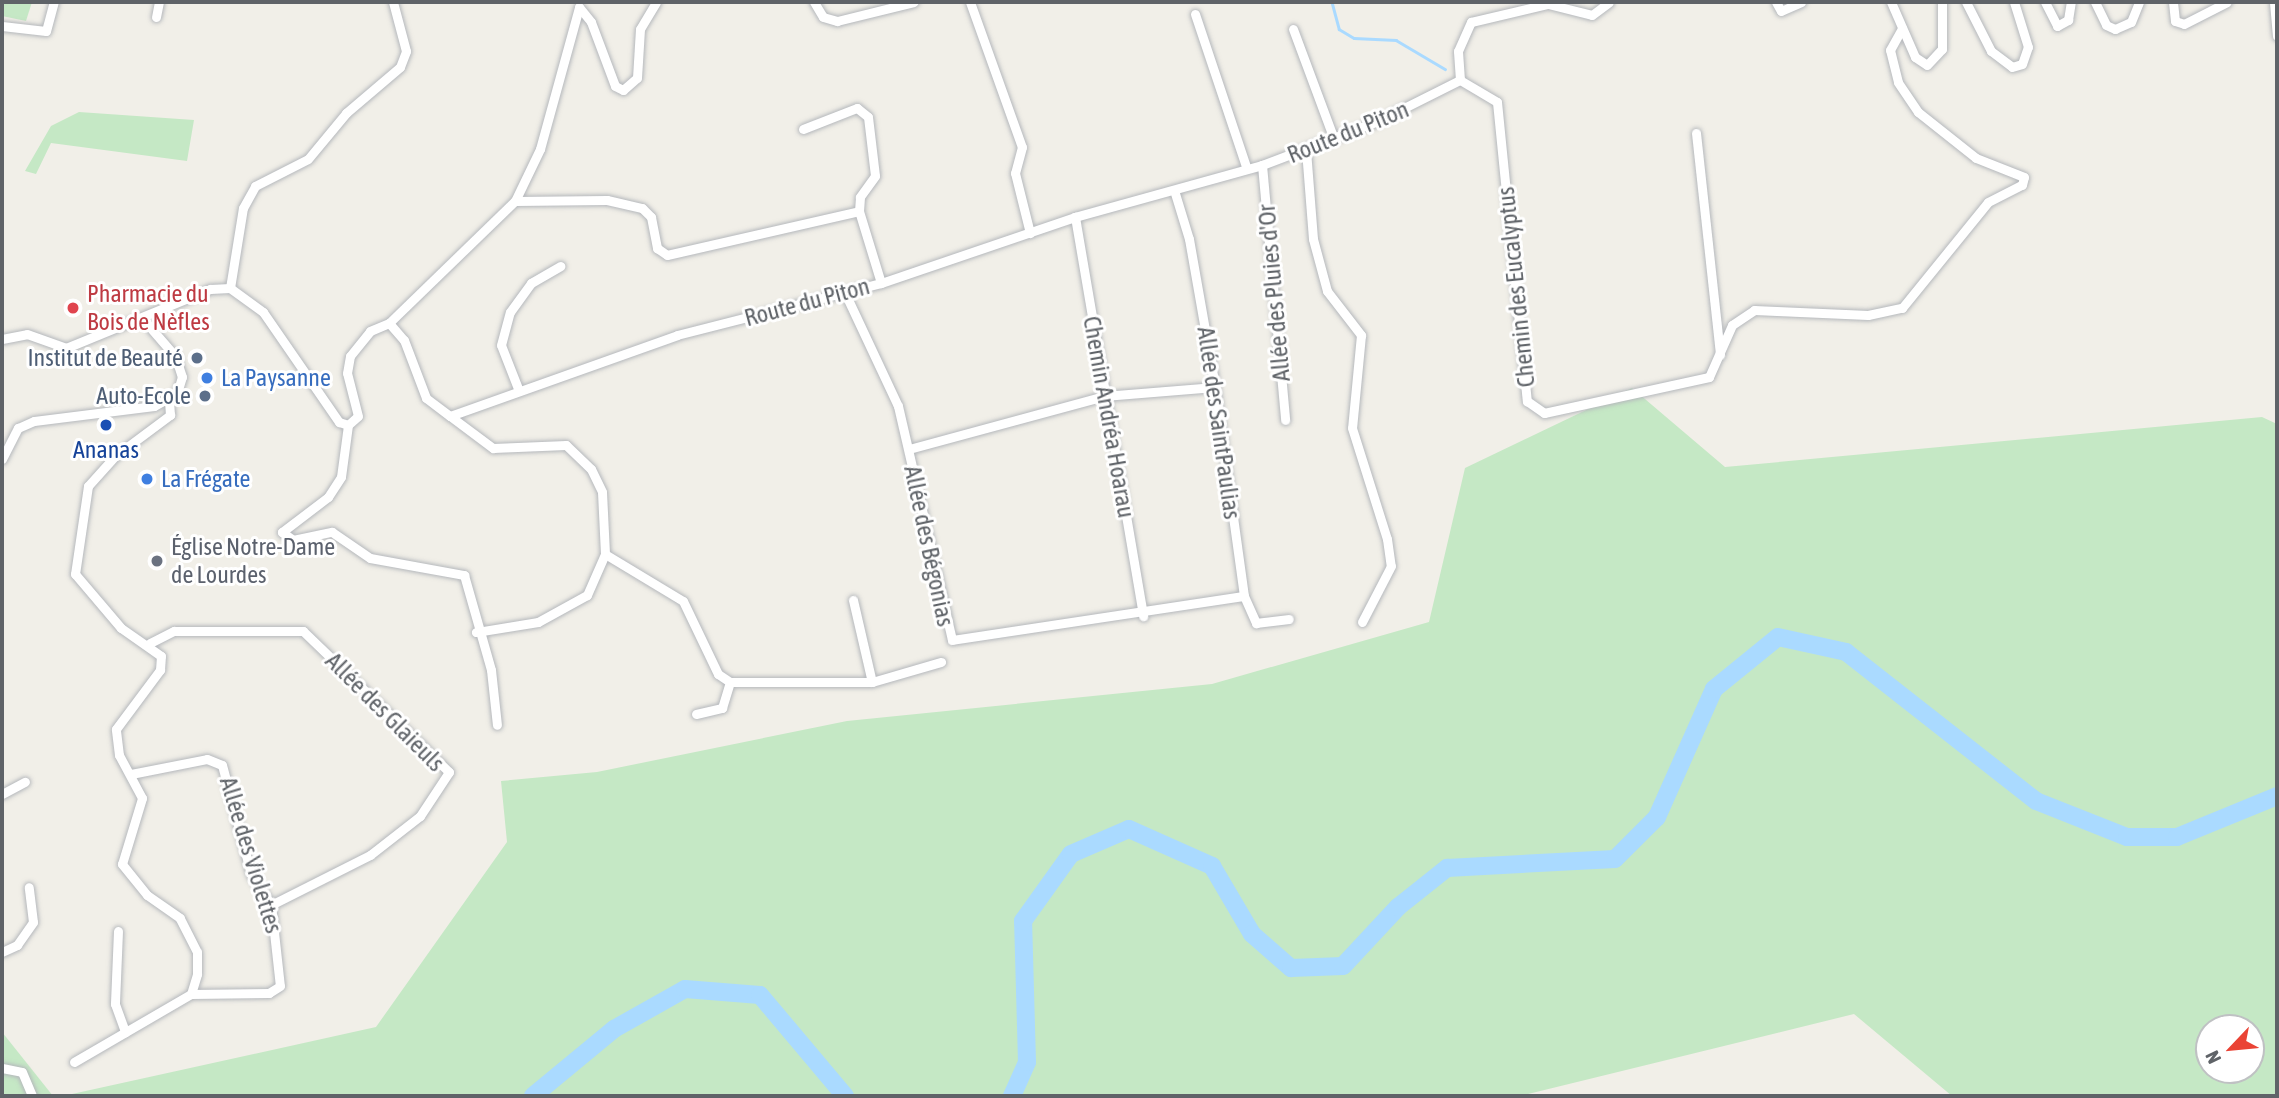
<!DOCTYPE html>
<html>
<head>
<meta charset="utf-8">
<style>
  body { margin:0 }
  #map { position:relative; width:2279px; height:1098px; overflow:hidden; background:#f1efe8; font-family:"Asap Condensed",sans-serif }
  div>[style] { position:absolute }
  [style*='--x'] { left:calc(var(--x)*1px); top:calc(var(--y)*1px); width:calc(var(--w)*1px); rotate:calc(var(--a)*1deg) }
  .green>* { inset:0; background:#c5e8c5 }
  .stream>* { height:2.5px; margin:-1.25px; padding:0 1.25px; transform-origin:1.25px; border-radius:1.25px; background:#aadaff }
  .river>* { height:18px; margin:-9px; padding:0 9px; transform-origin:9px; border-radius:9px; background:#aadaff }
  .roads { filter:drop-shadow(0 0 2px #b5b8bc) drop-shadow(0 0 2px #b5b8bc) }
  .minor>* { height:9px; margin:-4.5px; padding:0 4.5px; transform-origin:4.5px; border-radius:4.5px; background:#fff }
  .dots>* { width:19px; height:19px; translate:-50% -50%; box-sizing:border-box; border:4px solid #fff; border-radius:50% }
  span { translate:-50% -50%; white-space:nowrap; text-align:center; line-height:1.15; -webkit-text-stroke:6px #fff; paint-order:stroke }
  .street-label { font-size:24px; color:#5f6368 }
  .health-label { font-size:24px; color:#be3a42 }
  .left { translate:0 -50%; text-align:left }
  .service-label { font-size:24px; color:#4e5e75 }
  .right { translate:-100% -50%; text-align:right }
  .shop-label { font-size:24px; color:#366cbe }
  .transit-label { font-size:24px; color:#164399 }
  .worship-label { font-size:24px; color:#5b616d }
  .frame { position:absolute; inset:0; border:4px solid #5f6368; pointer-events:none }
  .north { position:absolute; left:2195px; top:1014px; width:70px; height:70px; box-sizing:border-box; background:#fff; border:2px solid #bfc1c3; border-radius:50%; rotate:244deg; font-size:19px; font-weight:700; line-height:28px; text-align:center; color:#5f6368 }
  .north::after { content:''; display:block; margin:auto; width:24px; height:32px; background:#ea4335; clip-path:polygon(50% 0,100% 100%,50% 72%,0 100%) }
</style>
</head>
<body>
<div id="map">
  <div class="green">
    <div style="clip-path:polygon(2px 2px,32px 2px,26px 21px,2px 16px)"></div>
    <div style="clip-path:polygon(79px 112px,194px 120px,187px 161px,51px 143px,36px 174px,25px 171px,51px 126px)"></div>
    <div style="clip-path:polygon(evenodd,1632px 388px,1725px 467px,2262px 417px,2277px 424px,2277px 1096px,1952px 1096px,1854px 1014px,1520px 1096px,63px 1096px,376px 1027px,507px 842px,501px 781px,597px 772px,847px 721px,1212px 684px,1429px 622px,1465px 468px,1632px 388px,2209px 1028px,2251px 1028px,2251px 1070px,2209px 1070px,2209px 1028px)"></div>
    <div style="clip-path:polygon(2px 1032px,53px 1096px,2px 1096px)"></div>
  </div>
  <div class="stream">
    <div style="--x:1332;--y:2;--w:28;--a:75"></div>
    <div style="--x:1339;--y:29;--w:17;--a:31"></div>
    <div style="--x:1354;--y:38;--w:42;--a:2.7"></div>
    <div style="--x:1396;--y:40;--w:57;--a:30.6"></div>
  </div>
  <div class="river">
    <div style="--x:533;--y:1096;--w:105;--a:-39.6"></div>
    <div style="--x:614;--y:1029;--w:81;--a:-29.4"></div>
    <div style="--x:685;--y:989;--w:75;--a:4.6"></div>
    <div style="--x:760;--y:995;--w:132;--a:49.9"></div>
    <div style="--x:1012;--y:1096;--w:37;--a:-66"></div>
    <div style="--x:1027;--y:1062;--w:141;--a:-91.6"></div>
    <div style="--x:1023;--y:921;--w:82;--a:-54.4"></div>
    <div style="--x:1071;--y:854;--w:63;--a:-23.3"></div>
    <div style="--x:1129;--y:829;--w:91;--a:24"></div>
    <div style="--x:1212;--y:866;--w:79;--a:59.5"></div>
    <div style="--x:1252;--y:934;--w:52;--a:41.1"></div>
    <div style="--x:1291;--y:968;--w:52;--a:-2.2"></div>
    <div style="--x:1343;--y:966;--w:81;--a:-47"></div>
    <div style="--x:1398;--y:907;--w:63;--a:-38.5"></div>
    <div style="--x:1447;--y:868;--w:168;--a:-3.1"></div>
    <div style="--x:1615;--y:859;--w:59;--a:-45"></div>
    <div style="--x:1657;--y:817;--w:140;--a:-66"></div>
    <div style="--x:1714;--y:689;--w:82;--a:-39.1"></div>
    <div style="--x:1778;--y:637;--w:70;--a:12.4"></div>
    <div style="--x:1846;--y:652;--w:241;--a:38.1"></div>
    <div style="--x:2036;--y:801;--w:98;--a:21.6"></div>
    <div style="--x:2127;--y:837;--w:50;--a:0"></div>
    <div style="--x:2177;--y:837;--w:108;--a:-22.3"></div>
  </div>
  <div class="roads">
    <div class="minor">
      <div style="--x:814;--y:2;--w:17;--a:59"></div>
      <div style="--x:823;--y:17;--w:15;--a:16"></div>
      <div style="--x:837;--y:21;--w:79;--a:-13.9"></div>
      <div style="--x:970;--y:2;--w:154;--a:70.3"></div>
      <div style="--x:1022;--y:147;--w:27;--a:105"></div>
      <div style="--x:1015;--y:173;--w:62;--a:76"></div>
      <div style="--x:1776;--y:2;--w:10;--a:61"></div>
      <div style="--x:1781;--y:11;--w:22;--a:-24"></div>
      <div style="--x:1891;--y:2;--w:60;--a:66.4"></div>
      <div style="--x:1915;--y:57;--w:14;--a:34"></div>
      <div style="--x:1927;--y:65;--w:22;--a:-47"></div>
      <div style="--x:1942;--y:49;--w:47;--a:-90"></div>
      <div style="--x:1966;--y:2;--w:55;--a:63"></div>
      <div style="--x:1991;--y:51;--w:26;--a:37"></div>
      <div style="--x:2012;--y:67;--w:10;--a:-17"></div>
      <div style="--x:2022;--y:64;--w:18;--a:-71"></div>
      <div style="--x:2028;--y:47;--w:47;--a:-107.3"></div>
      <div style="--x:2045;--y:2;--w:27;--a:63"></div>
      <div style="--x:2057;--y:26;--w:13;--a:-29"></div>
      <div style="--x:2068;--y:20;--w:18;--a:-81"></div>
      <div style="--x:2095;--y:2;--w:25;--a:64"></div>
      <div style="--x:2106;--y:25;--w:10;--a:24"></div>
      <div style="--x:2115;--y:29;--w:17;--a:-24"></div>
      <div style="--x:2131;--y:22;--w:22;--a:-68"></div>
      <div style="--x:2173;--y:2;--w:19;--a:84"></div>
      <div style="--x:2175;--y:21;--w:9;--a:18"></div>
      <div style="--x:2184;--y:24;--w:48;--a:-27.1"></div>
      <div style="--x:2274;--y:2;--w:34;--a:85"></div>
      <div style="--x:1195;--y:14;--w:163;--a:71.5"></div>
      <div style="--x:156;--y:17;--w:15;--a:-79"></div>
      <div style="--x:2;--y:26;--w:44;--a:6.5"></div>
      <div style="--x:46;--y:31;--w:30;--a:-75"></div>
      <div style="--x:1293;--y:29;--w:117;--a:69.6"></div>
      <div style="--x:1460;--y:80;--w:43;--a:30.7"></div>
      <div style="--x:1497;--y:102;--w:301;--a:84.3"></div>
      <div style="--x:1527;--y:401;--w:21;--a:35"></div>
      <div style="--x:1544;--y:413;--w:169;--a:-12.3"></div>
      <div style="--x:1709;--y:377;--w:57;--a:-66.1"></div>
      <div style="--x:1732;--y:325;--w:27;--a:-34"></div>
      <div style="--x:1754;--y:310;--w:114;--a:2.5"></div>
      <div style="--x:1868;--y:315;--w:35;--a:-12"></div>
      <div style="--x:1902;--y:308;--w:136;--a:-50.9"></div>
      <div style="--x:1988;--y:202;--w:38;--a:-27"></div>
      <div style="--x:2022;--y:185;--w:8;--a:-76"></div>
      <div style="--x:2024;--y:177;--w:52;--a:-158.4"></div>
      <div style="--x:1976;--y:158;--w:74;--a:-141.6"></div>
      <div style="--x:1918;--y:112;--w:36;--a:-124"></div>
      <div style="--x:1898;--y:82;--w:33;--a:-104"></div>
      <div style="--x:1890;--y:50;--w:25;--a:-61"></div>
      <div style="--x:1460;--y:80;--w:29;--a:-94"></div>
      <div style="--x:1458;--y:51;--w:32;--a:-66"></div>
      <div style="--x:1471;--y:22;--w:79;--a:-13.2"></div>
      <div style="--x:1548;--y:4;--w:45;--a:14"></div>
      <div style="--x:1592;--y:15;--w:21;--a:-37"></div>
      <div style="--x:803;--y:129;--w:58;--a:-21.3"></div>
      <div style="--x:857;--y:108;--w:14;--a:39"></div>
      <div style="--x:868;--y:117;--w:59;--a:83.2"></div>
      <div style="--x:875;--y:176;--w:26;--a:126"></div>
      <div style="--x:860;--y:197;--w:14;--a:94"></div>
      <div style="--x:859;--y:211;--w:75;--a:73"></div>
      <div style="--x:1696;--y:133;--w:223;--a:83.8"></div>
      <div style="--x:1306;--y:150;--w:89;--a:85.5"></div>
      <div style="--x:1313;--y:239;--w:54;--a:74.9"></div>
      <div style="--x:1327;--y:291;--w:56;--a:52.3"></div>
      <div style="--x:1361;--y:335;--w:93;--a:95.5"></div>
      <div style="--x:1352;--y:428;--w:116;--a:72.5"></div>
      <div style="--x:1387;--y:539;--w:27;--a:82"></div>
      <div style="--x:1391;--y:566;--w:63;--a:117.4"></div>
      <div style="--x:1262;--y:165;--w:256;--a:84.8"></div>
      <div style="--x:1174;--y:190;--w:51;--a:73"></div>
      <div style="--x:1189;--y:239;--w:150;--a:80"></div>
      <div style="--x:1215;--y:387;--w:211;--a:82.1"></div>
      <div style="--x:1244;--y:596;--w:30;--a:66"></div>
      <div style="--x:1256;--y:623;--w:33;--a:-7"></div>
      <div style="--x:515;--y:201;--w:58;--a:-64.3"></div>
      <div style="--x:540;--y:149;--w:147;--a:-74.6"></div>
      <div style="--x:579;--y:7;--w:19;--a:51"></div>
      <div style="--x:591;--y:22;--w:68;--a:69.4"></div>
      <div style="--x:615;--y:86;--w:9;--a:27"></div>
      <div style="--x:623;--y:90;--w:18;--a:-41"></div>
      <div style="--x:637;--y:78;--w:49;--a:-86.5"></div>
      <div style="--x:640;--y:29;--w:31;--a:-59"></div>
      <div style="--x:1075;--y:217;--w:405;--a:80.3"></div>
      <div style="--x:230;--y:288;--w:81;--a:-80.8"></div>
      <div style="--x:243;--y:208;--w:25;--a:-61"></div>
      <div style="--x:255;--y:186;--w:59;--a:-27"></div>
      <div style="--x:308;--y:159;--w:60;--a:-50.4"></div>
      <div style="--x:346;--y:113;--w:71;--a:-40.4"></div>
      <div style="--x:400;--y:67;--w:17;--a:-69"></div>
      <div style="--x:406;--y:51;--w:51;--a:-104.9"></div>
      <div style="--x:845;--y:293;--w:125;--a:64.9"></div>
      <div style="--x:898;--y:406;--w:240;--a:77"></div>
      <div style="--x:952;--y:640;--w:295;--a:-8.6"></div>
      <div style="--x:389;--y:323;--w:175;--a:-44.1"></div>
      <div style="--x:515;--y:201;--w:92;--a:-0.6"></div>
      <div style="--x:607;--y:200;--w:36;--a:13"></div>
      <div style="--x:642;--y:208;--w:13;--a:45"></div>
      <div style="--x:651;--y:217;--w:32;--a:79"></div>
      <div style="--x:657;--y:248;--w:12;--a:35"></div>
      <div style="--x:667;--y:255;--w:197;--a:-12.9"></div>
      <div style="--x:2;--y:339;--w:25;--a:-11"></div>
      <div style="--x:27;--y:334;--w:41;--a:19.7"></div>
      <div style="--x:66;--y:348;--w:156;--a:-22.3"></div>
      <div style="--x:210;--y:289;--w:20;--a:-3"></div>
      <div style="--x:230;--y:288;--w:41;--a:36"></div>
      <div style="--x:263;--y:312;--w:134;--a:55.4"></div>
      <div style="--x:339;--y:422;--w:9;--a:18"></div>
      <div style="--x:348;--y:425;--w:13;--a:-42"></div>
      <div style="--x:358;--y:416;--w:44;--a:-104.3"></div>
      <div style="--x:347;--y:373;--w:17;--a:-80"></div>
      <div style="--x:350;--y:356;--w:32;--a:-51"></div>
      <div style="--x:370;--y:331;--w:21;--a:-23"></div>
      <div style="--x:389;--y:323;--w:23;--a:49"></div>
      <div style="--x:404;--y:340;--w:62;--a:69.2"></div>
      <div style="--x:426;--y:398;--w:30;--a:37"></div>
      <div style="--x:450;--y:416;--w:241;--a:-19.6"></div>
      <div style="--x:677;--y:335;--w:211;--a:-14.3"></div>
      <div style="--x:881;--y:283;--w:205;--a:-18.8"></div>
      <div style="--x:1075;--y:217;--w:194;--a:-15.5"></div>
      <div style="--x:1262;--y:165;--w:124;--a:-20.8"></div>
      <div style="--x:1378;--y:121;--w:92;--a:-26.6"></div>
      <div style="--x:519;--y:391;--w:49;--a:-111.4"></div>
      <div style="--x:501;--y:345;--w:34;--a:-75"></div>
      <div style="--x:510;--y:312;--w:36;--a:-54"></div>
      <div style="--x:531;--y:283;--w:34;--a:-30"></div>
      <div style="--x:450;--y:416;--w:54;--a:36.7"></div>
      <div style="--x:493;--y:448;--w:73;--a:-2.4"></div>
      <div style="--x:566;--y:445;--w:35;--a:44"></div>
      <div style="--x:591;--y:469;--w:25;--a:64"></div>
      <div style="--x:602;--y:492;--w:62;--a:87.2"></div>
      <div style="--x:605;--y:554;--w:45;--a:113.7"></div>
      <div style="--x:587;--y:595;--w:56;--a:151.1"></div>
      <div style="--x:538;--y:622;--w:63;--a:170.8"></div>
      <div style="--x:348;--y:425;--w:52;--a:97.7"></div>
      <div style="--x:341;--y:477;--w:24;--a:123"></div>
      <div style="--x:328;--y:497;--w:58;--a:142.7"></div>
      <div style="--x:282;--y:532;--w:14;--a:36"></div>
      <div style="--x:293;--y:540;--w:40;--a:-12"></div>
      <div style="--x:332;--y:532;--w:46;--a:34.4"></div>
      <div style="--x:370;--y:558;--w:96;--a:10.3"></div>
      <div style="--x:464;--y:575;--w:99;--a:74.1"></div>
      <div style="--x:491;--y:670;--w:55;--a:83.8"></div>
      <div style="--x:909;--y:449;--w:202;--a:-15.2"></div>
      <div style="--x:1104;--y:396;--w:111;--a:-4.6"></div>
      <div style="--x:2;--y:459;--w:35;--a:-63"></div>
      <div style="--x:18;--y:428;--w:17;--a:-24"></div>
      <div style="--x:34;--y:421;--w:121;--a:-7.1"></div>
      <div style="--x:154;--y:406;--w:26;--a:-29"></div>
      <div style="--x:177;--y:393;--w:17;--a:-73"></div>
      <div style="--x:182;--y:377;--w:22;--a:-108"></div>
      <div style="--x:175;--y:356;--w:49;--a:-130.9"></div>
      <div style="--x:605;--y:554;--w:91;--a:31.1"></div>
      <div style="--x:683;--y:601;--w:81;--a:64.4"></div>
      <div style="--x:718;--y:674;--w:14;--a:34"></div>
      <div style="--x:730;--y:682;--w:142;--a:0"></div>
      <div style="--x:872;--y:682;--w:72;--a:-16.2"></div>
      <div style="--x:853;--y:600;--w:84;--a:77"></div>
      <div style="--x:150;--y:643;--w:27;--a:-27"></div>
      <div style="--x:174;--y:631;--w:129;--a:0"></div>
      <div style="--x:303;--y:631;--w:203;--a:44"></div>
      <div style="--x:449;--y:772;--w:53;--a:123.4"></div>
      <div style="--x:420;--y:816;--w:63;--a:142"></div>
      <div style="--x:370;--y:855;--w:111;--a:153.2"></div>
      <div style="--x:696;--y:714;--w:27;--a:-13"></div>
      <div style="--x:722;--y:708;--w:27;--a:-73"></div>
      <div style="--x:131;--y:774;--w:77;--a:-11.2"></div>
      <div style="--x:207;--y:759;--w:16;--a:22"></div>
      <div style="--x:222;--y:765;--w:113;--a:75.1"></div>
      <div style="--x:251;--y:874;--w:37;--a:57"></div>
      <div style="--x:271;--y:905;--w:81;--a:83.7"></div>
      <div style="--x:280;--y:986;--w:13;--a:148"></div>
      <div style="--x:269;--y:993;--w:78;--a:179.3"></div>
      <div style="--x:2;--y:794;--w:26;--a:-28"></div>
      <div style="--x:118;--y:931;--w:73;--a:92.4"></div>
      <div style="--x:115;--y:1004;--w:30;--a:70"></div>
      <div style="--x:2;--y:952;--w:17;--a:-25"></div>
      <div style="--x:17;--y:945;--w:28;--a:-55"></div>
      <div style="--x:33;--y:922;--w:35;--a:-97"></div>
      <div style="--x:74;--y:1062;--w:135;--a:-30.2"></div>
      <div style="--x:191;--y:994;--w:21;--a:-73"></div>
      <div style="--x:197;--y:974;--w:22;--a:-90"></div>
      <div style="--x:197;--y:952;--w:38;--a:-117"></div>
      <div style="--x:180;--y:918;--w:40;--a:-145.1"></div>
      <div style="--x:147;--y:895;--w:40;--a:-129"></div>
      <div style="--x:122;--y:864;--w:69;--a:-73.1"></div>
      <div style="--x:142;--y:798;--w:49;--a:-118.1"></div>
      <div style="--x:119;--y:755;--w:26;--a:-97"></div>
      <div style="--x:116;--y:729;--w:74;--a:-53.3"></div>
      <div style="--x:160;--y:670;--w:14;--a:-86"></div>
      <div style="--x:161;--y:656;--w:49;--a:-145"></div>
      <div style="--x:121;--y:628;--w:71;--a:-130.4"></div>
      <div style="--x:75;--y:574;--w:89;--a:-81.6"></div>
      <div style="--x:88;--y:486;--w:40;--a:-48"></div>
      <div style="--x:115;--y:456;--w:69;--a:-36.7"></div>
      <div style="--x:170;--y:415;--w:15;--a:-94"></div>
      <div style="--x:2;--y:1068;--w:20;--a:11"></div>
      <div style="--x:22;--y:1072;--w:26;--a:67"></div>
    </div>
  </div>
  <div class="dots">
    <div style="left:73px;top:308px;background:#e0444e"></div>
    <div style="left:197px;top:358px;background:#5c6f8a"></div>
    <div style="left:207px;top:378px;background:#3f7fe0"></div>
    <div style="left:205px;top:396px;background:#5c6f8a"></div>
    <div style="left:106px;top:425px;background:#1a4fb4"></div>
    <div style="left:147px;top:479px;background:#3f7fe0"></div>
    <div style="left:157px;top:561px;background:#6b7280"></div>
  </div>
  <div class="street-label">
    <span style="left:1348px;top:132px;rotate:-22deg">Route du Piton</span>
    <span style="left:1516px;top:287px;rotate:-96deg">Chemin des Eucalyptus</span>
    <span style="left:1274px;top:293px;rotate:-95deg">Allée des Pluies d'Or</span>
    <span style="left:807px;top:302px;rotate:-15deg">Route du Piton</span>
    <span style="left:1109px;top:417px;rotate:80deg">Chemin Andréa Hoarau</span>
    <span style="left:1219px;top:423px;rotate:82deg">Allée des SaintPaulias</span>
    <span style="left:929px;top:546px;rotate:78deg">Allée des Bégonias</span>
    <span style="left:385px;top:712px;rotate:45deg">Allée des Glaieuls</span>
    <span style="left:251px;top:855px;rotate:73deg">Allée des Violettes</span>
  </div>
  <div class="health-label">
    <span class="left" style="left:87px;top:308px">Pharmacie du<br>Bois de Nèfles</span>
  </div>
  <div class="service-label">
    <span class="right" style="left:183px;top:358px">Institut de Beauté</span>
    <span class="right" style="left:191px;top:396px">Auto-Ecole</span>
  </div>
  <div class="shop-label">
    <span class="left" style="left:221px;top:378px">La Paysanne</span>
    <span class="left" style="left:161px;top:479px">La Frégate</span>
  </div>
  <div class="transit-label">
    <span style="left:106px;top:450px">Ananas</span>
  </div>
  <div class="worship-label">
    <span class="left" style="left:171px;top:561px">Église Notre-Dame<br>de Lourdes</span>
  </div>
  <div class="frame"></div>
  <div class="north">N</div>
</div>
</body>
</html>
